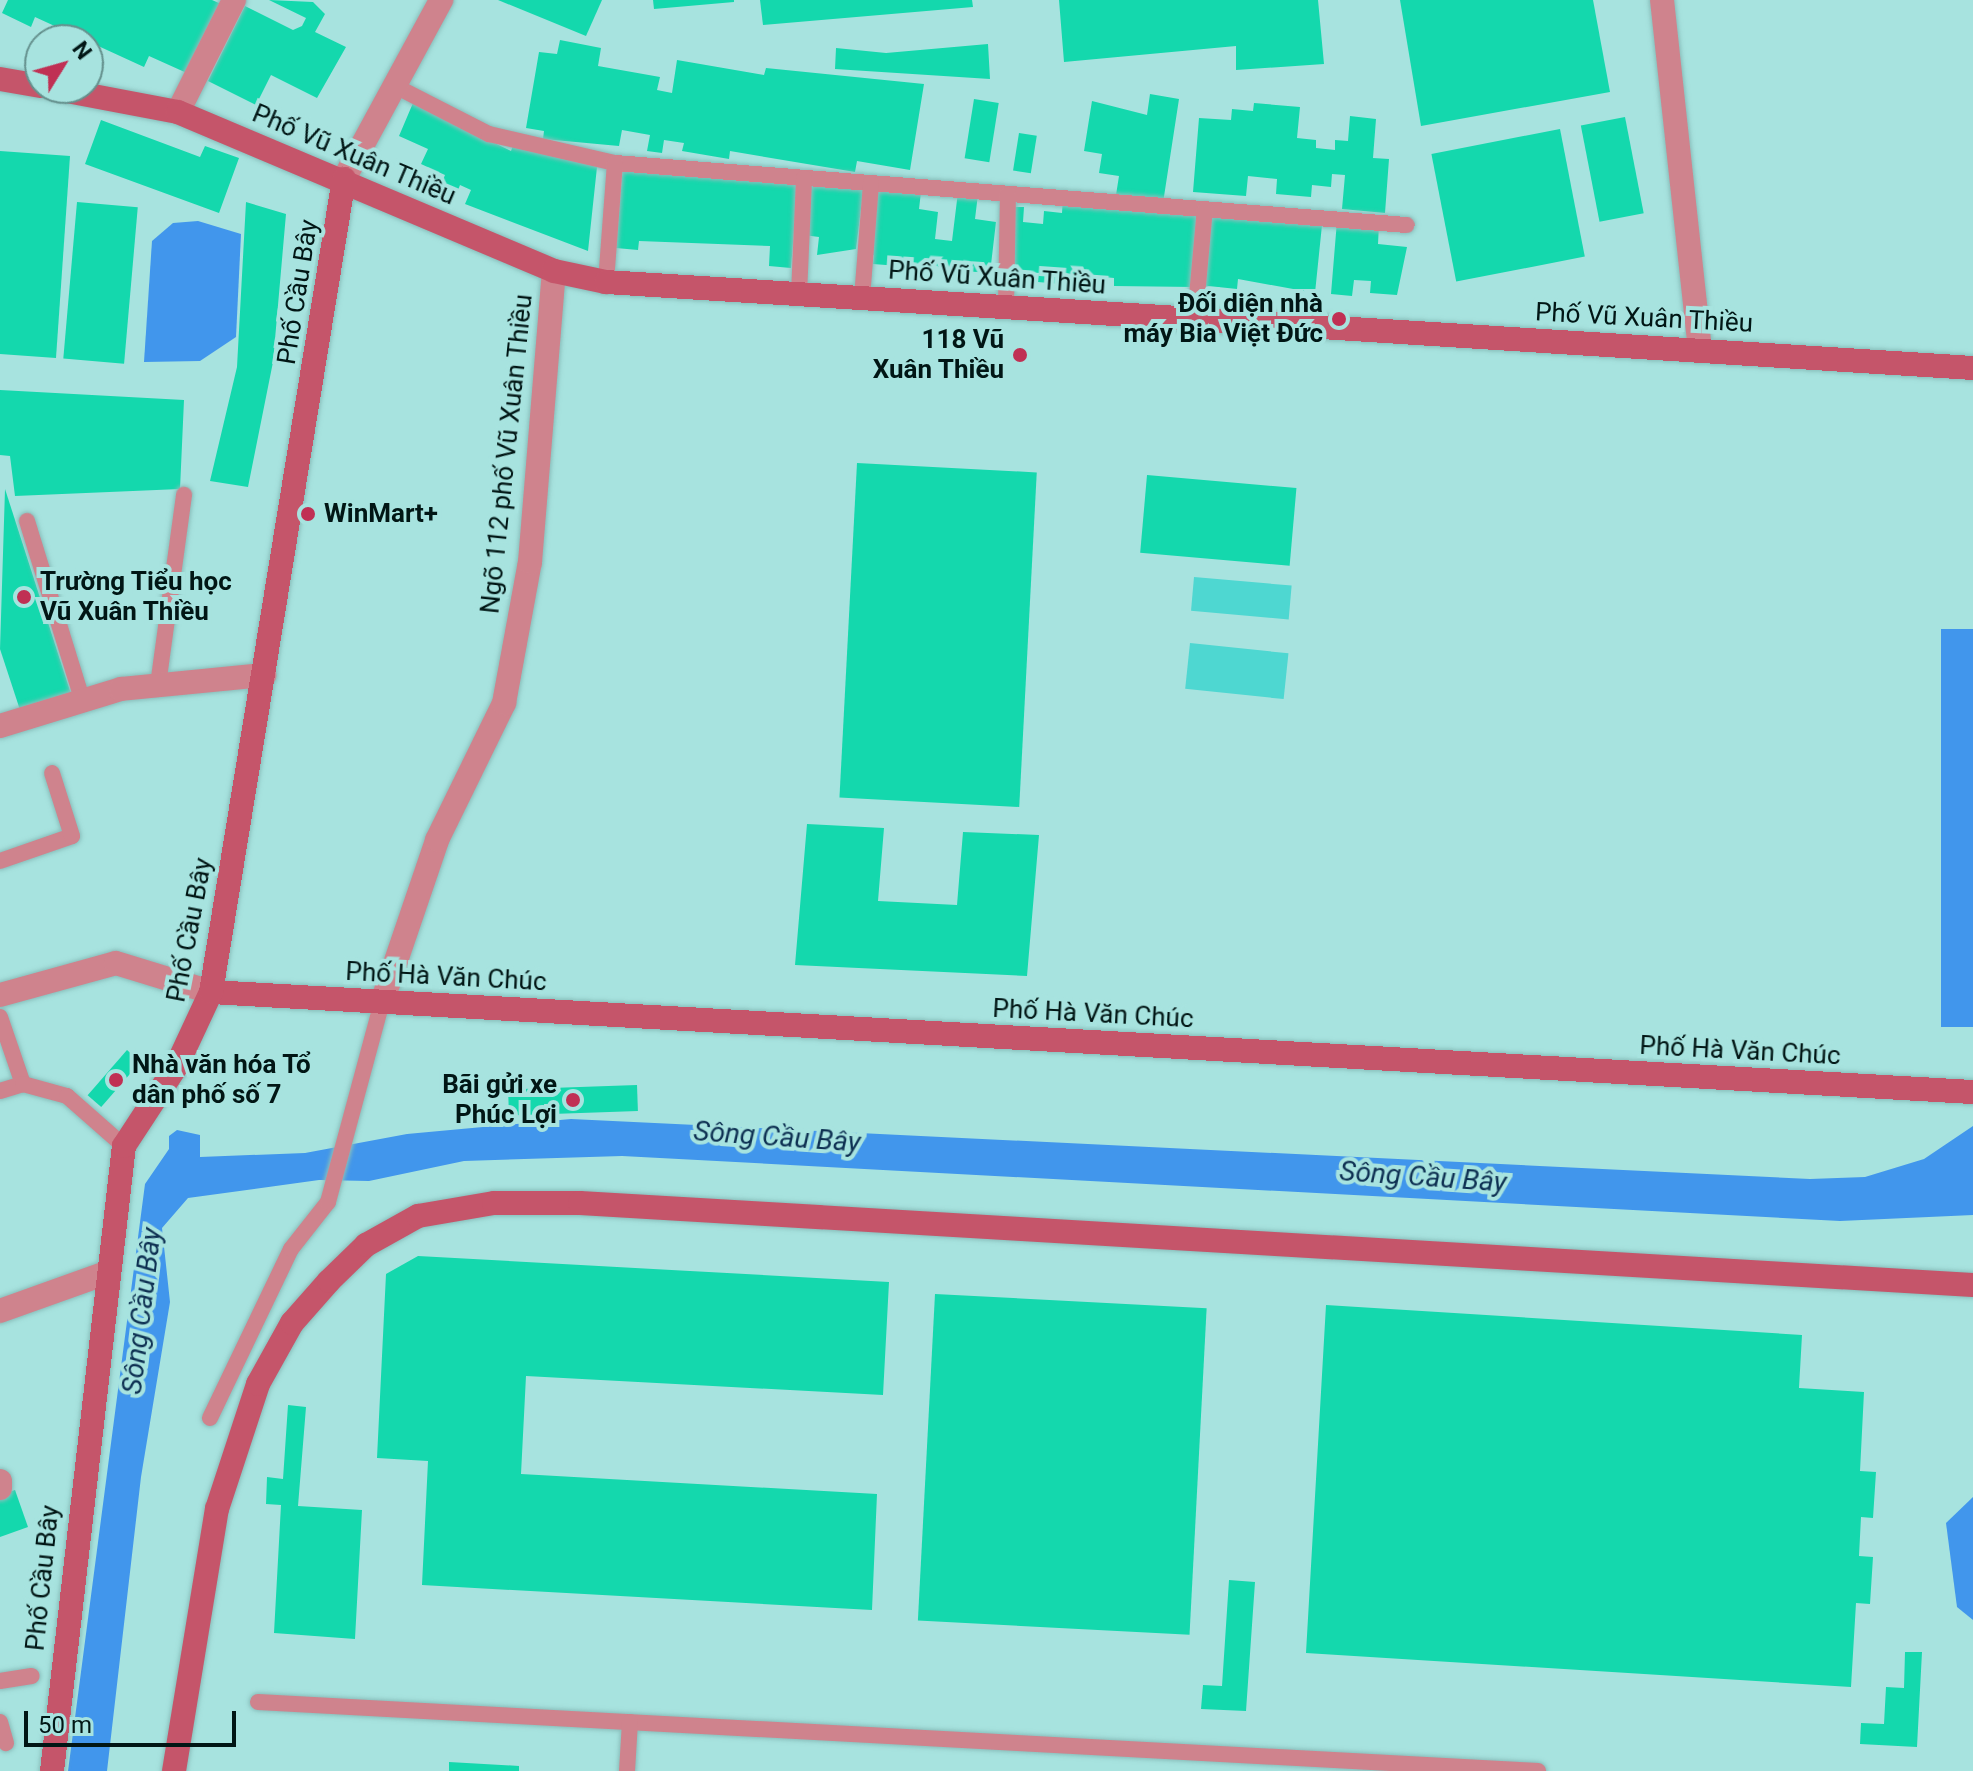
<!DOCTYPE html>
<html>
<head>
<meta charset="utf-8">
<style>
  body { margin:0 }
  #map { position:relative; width:1973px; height:1771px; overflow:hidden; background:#a7e3df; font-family:Roboto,sans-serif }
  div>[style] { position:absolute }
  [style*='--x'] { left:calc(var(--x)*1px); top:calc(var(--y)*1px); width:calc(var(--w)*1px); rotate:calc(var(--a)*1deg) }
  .green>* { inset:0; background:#4ed7d1; transform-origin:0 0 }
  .water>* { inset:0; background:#4196ec; transform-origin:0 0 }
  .building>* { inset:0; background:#14d8ad; transform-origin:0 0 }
  .roads { filter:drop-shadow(0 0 2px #89bebb) drop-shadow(0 0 2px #89bebb) }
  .lane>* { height:16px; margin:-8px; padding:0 8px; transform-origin:8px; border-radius:8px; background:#cf838d }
  .street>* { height:24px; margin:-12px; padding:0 12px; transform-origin:12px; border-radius:12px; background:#cf838d }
  .secondary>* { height:24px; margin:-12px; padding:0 12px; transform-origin:12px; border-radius:12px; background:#c5556a }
  .dots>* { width:22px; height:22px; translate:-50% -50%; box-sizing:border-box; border:4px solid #a7e3df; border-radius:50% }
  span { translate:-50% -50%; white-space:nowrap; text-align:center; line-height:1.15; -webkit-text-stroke:8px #a7e3df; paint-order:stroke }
  .street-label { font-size:26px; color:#011615 }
  .poi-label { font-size:26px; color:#011615; font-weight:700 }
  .right { translate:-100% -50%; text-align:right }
  .left { translate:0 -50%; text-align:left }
  .water-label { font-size:28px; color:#0e3052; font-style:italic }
  .north { position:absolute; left:24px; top:24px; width:80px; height:80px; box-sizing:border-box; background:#a7e3df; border:2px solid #65918e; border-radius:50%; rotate:53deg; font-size:22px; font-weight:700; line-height:32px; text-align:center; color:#011615 }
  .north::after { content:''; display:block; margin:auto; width:28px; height:36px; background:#c03054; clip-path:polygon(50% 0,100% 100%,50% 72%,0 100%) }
  .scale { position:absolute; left:24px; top:1711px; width:212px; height:36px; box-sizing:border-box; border:4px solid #011615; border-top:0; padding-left:10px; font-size:24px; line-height:28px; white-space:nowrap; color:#011615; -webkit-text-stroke:6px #a7e3df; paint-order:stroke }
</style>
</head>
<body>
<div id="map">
  <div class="green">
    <div style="left:1194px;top:577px;width:98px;height:34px;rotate:5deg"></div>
    <div style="left:1190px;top:643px;width:99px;height:46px;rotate:6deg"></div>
  </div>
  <div class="water">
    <div style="clip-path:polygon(198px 221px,241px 234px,236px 337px,200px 361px,144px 362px,152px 241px,173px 223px)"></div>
    <div style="left:1973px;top:629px;width:398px;height:32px;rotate:90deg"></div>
    <div style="clip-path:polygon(571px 1119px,1810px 1179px,1865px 1177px,1924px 1159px,1973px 1126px,1973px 1215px,1840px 1221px,622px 1156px,464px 1161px,369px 1181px,319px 1180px,188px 1198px,162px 1228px,170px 1302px,141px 1477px,107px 1771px,68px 1771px,145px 1184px,169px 1149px,169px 1136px,177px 1130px,200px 1135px,200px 1157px,305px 1153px,407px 1134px)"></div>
    <div style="clip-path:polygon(1973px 1497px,1973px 1620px,1957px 1607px,1946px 1523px)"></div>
  </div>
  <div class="building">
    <div style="clip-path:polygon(8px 0,212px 0,221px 4px,189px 74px,149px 56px,144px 67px,35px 17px,31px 27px,2px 13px)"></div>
    <div style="clip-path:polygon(269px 0,313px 2px,325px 14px,315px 32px,346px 47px,317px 98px,271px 75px,256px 105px,208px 81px,245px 6px,293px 30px,302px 26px,306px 18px)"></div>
    <div style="clip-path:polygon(498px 0,602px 0,586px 36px)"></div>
    <div style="clip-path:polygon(653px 0,734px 0,734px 2px,654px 9px)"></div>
    <div style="clip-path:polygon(760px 0,972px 0,973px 7px,763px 25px)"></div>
    <div style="clip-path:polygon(1059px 0,1318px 0,1324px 64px,1236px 70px,1236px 46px,1064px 62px)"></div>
    <div style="clip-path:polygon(1400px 0,1593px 0,1610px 92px,1421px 126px)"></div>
    <div style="clip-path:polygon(560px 40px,601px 48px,598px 66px,660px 77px,657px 90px,672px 93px,677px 60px,764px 75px,766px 68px,924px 84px,910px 170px,857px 161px,855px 172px,730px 151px,729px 159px,682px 151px,684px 143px,664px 140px,662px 153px,647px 151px,650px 135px,622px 130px,619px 146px,543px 139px,544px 131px,526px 128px,539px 52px,557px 54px)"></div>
    <div style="clip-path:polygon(988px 44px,990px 79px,835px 69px,836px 48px,886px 53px)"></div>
    <div style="clip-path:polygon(1150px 94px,1179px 99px,1163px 203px,1116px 195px,1119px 176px,1099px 173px,1102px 154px,1084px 151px,1092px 101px,1147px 115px)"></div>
    <div style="left:974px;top:99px;width:25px;height:60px;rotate:9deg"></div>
    <div style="clip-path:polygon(413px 103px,511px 151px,514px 143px,597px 167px,588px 251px,465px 204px,471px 190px,460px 185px,453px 203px,436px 196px,445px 175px,421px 164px,428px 149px,399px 136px)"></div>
    <div style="clip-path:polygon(1254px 103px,1300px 107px,1297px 138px,1316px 140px,1316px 148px,1335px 150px,1335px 140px,1348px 141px,1350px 116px,1376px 119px,1373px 158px,1389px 159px,1385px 213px,1342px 209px,1345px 175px,1332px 174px,1331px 187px,1312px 185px,1311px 197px,1276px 194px,1277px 179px,1248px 176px,1246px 196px,1193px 192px,1199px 118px,1231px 120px,1232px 109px,1253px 111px)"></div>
    <div style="left:1625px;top:117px;width:98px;height:45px;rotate:79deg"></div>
    <div style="clip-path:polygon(101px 120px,200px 157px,205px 146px,239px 158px,219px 213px,85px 164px)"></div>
    <div style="left:1560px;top:129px;width:130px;height:131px;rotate:79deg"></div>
    <div style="left:1019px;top:133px;width:18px;height:38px;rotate:9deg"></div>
    <div style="clip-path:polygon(0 151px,70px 156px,56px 358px,0 354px)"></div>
    <div style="clip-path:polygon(623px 166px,798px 180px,791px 268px,769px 266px,770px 246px,639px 241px,638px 250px,616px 248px)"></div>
    <div style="clip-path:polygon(810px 181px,864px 184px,856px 249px,817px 255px,819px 237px,804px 235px)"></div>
    <div style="clip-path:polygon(875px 187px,921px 192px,919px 209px,938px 212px,935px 239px,952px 241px,958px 192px,978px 194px,975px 219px,996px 222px,990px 273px,873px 264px,874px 255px,867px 254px)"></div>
    <div style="clip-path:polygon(1063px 198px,1201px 212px,1195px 287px,1114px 286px,1114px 278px,1094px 276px,1093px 287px,1038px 282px,1039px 273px,1009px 270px,1015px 207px,1024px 207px,1023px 222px,1043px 224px,1044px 211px,1062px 213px)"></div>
    <div style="left:77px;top:202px;width:61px;height:157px;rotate:5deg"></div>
    <div style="clip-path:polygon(246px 202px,286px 214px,273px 362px,248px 487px,210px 481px,237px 367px)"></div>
    <div style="clip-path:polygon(1207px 210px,1322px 225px,1315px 293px,1238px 279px,1237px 289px,1199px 285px)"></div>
    <div style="clip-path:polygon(1337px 221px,1379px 224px,1378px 244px,1407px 247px,1397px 295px,1370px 293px,1371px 281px,1354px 280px,1352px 296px,1331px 294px)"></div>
    <div style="clip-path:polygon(0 390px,184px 400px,180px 489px,15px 496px,10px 456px,0 455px)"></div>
    <div style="left:857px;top:463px;width:180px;height:335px;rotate:3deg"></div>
    <div style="left:1147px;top:475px;width:150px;height:78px;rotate:5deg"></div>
    <div style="clip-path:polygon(5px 489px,73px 700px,22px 716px,0 649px)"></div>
    <div style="clip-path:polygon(807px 824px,884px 828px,878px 901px,957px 905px,963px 832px,1039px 835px,1027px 976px,795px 965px)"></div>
    <div style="left:127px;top:1050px;width:18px;height:60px;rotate:41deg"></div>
    <div style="left:637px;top:1085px;width:26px;height:129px;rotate:88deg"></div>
    <div style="clip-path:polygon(418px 1256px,889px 1282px,883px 1395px,526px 1376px,521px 1474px,877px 1494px,872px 1610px,422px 1585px,428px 1461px,377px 1458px,386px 1274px)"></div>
    <div style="left:935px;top:1294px;width:272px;height:327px;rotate:3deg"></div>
    <div style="clip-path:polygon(1326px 1305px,1802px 1335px,1799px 1388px,1864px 1392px,1860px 1471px,1876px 1472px,1873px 1518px,1861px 1517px,1859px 1556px,1873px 1557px,1870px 1604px,1856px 1603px,1851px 1687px,1306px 1653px)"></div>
    <div style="clip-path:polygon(288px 1405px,306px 1407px,298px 1506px,362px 1510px,355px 1639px,274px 1633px,281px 1505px,266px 1504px,267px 1477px,283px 1479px)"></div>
    <div style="clip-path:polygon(15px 1490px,28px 1527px,0 1537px,0 1495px)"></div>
    <div style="clip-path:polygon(1229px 1580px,1255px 1582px,1246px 1711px,1201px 1709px,1203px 1685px,1222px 1686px)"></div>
    <div style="clip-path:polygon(1905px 1652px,1922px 1652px,1917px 1747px,1860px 1744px,1861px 1723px,1884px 1724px,1886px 1687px,1904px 1688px)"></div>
    <div style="clip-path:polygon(449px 1762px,519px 1766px,519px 1771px,449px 1771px)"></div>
  </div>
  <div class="roads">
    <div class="lane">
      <div style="--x:395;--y:86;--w:106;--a:27.1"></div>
      <div style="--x:489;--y:134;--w:129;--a:13"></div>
      <div style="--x:615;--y:163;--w:794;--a:4.48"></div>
      <div style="--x:606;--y:282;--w:119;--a:-85.7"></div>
      <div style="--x:799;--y:294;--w:116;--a:-87.5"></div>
      <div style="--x:862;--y:298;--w:115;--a:-85.5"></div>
      <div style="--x:1006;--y:306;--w:112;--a:-89"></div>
      <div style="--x:1195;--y:318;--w:109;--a:-84.8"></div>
      <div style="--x:27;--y:521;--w:186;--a:72.8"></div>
      <div style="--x:158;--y:685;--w:192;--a:-82.2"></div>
      <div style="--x:0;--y:861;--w:76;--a:-19.1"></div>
      <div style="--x:72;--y:836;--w:66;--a:-107.6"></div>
      <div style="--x:0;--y:1017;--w:71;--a:71.1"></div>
      <div style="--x:0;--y:1091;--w:24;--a:-17"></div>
      <div style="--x:23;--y:1084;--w:46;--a:15.3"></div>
      <div style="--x:67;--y:1096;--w:76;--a:41.3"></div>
      <div style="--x:210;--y:1418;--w:187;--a:-64.4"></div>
      <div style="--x:291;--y:1249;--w:60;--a:-51.8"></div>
      <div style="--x:328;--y:1202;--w:207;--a:-74.9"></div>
      <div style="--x:0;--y:1681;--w:32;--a:-9"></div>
      <div style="--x:258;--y:1702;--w:1282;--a:3.09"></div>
      <div style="--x:0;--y:1722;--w:22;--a:74"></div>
      <div style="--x:627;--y:1771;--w:49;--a:-86.5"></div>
    </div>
    <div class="street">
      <div style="--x:1662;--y:0;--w:351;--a:83.8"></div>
      <div style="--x:178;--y:112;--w:125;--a:-63.4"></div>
      <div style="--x:344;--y:179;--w:204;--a:-61.5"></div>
      <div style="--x:0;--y:726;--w:127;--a:-17"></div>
      <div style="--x:121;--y:689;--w:144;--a:-5.6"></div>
      <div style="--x:0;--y:995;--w:120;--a:-15.4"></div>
      <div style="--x:116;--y:963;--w:99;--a:17"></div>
      <div style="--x:382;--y:1002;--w:171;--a:-71.2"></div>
      <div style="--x:437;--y:840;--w:153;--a:-63.9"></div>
      <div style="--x:504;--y:703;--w:143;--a:-79.6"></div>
      <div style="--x:530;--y:562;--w:292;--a:-85.3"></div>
      <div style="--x:0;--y:1311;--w:113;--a:-19.7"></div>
      <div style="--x:0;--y:1481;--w:7;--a:90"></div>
    </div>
    <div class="secondary">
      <div style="--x:0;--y:79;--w:41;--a:9.9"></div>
      <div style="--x:51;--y:88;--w:129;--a:10.7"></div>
      <div style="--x:178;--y:112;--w:408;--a:22.9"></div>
      <div style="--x:554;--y:271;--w:53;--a:11.9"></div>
      <div style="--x:606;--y:282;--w:1370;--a:3.6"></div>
      <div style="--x:211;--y:992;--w:1765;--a:3.25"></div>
      <div style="--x:52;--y:1771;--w:629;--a:-83.43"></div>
      <div style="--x:124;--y:1146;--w:97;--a:-56.8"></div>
      <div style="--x:177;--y:1065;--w:81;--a:-65"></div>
      <div style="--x:211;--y:992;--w:824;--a:-80.71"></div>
      <div style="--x:174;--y:1771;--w:266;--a:-80.7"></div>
      <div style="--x:217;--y:1509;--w:132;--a:-71.8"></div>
      <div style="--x:258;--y:1384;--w:70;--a:-60.9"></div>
      <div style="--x:292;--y:1323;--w:56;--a:-48.6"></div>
      <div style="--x:329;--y:1281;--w:52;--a:-44.2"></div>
      <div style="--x:366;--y:1245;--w:60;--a:-29.1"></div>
      <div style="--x:418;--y:1216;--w:77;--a:-9.7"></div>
      <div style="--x:494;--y:1203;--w:86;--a:0"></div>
      <div style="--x:580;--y:1203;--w:1395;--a:3.37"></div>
    </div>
  </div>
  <div class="dots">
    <div style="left:1339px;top:319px;background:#c03054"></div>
    <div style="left:1020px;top:355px;background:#c03054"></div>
    <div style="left:308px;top:514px;background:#c03054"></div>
    <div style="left:24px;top:597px;background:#c03054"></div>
    <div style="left:116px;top:1080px;background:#c03054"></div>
    <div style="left:573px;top:1100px;background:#c03054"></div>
  </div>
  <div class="street-label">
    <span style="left:354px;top:155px;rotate:23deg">Phố Vũ Xuân Thiều</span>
    <span style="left:997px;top:278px;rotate:4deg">Phố Vũ Xuân Thiều</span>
    <span style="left:298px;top:292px;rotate:-81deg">Phố Cầu Bây</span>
    <span style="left:1644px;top:318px;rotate:3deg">Phố Vũ Xuân Thiều</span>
    <span style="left:507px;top:454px;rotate:-84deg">Ngõ 112 phố Vũ Xuân Thiều</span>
    <span style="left:190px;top:930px;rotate:-79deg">Phố Cầu Bây</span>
    <span style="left:446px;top:977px;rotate:3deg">Phố Hà Văn Chúc</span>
    <span style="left:1093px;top:1014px;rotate:3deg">Phố Hà Văn Chúc</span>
    <span style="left:1740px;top:1051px;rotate:3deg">Phố Hà Văn Chúc</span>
    <span style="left:43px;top:1578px;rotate:-84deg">Phố Cầu Bây</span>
  </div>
  <div class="poi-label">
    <span class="right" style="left:1323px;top:319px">Đối diện nhà<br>máy Bia Việt Đức</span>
    <span class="right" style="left:1004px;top:355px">118 Vũ<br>Xuân Thiều</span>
    <span class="left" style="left:324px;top:514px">WinMart+</span>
    <span class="left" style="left:40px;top:597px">Trường Tiểu học<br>Vũ Xuân Thiều</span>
    <span class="left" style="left:132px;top:1080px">Nhà văn hóa Tổ<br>dân phố số 7</span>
    <span class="right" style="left:557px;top:1100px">Bãi gửi xe<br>Phúc Lợi</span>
  </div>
  <div class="water-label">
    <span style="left:777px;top:1137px;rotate:4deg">Sông Cầu Bây</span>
    <span style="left:1423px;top:1177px;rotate:4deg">Sông Cầu Bây</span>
    <span style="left:142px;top:1311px;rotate:-83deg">Sông Cầu Bây</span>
  </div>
  <div class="north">N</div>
  <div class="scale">50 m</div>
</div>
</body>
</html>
